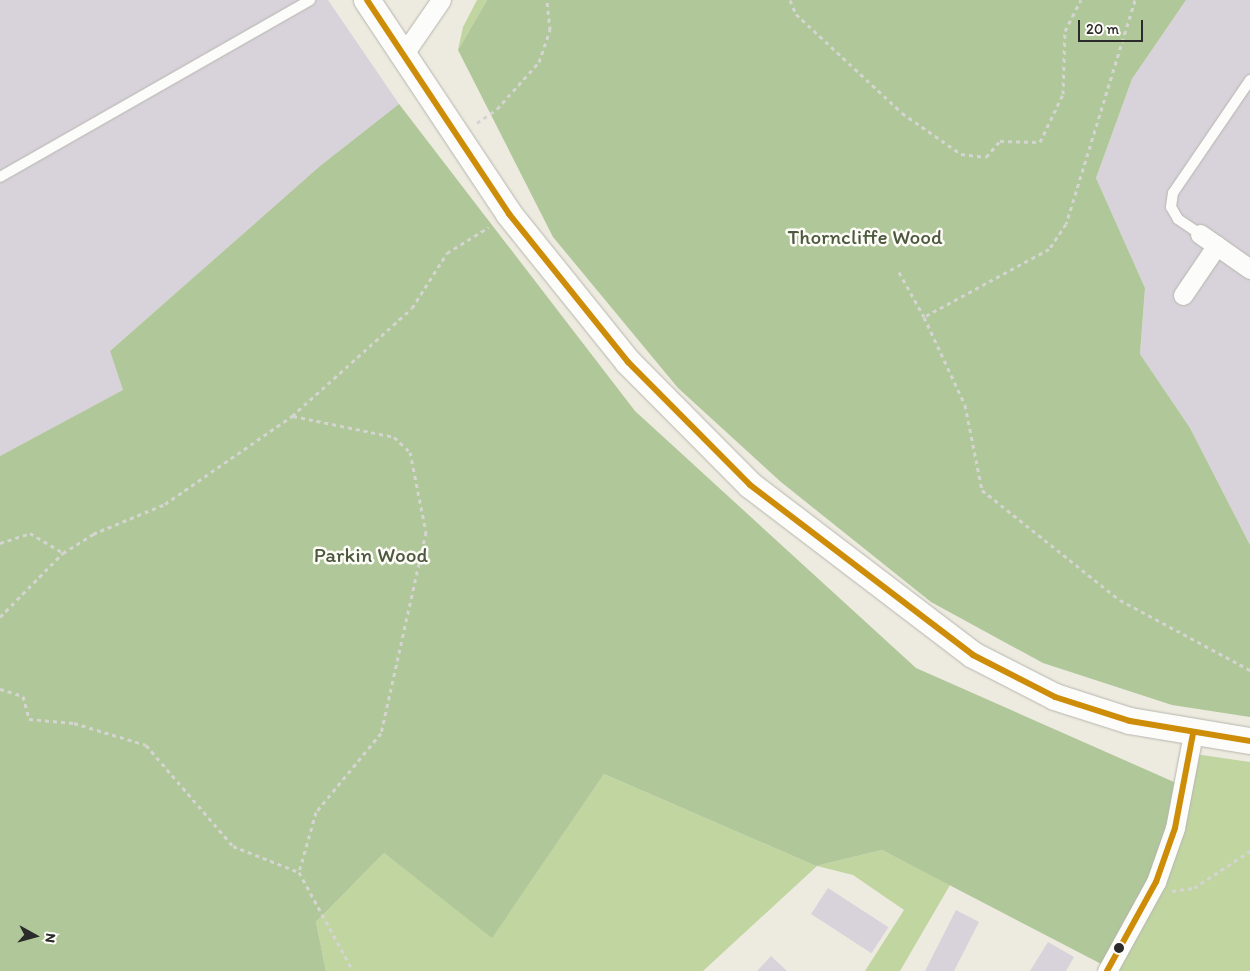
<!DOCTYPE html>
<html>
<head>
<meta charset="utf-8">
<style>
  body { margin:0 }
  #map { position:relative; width:1250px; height:971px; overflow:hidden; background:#edeadf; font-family:Itim,sans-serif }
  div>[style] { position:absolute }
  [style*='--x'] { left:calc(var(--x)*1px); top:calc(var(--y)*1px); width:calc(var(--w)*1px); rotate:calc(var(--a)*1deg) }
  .industrial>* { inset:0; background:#d8d3db }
  .green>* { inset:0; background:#c1d5a1 }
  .forest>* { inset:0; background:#b0c79a }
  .building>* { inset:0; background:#d8d2db; transform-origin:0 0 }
  .path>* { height:3px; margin-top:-1.5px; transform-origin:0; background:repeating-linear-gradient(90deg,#d4d4d1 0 4px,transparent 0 8px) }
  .roads { filter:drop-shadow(0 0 1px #b7b5ae) drop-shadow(0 0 1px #b7b5ae) }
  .lane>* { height:10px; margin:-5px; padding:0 5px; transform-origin:5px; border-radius:5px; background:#fcfcfa }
  .street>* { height:19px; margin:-9.5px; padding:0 9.5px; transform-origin:9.5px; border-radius:9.5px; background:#fcfcfa }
  .secondary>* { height:26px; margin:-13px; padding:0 13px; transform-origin:13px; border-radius:13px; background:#fcfcfa }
  .bus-1>* { height:6px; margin:-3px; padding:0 3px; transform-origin:3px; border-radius:3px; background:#ce8d09 }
  .dots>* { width:14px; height:14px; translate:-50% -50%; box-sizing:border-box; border:2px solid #fdfcf7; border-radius:50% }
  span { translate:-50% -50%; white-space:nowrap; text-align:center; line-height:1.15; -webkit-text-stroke:5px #fdfcf7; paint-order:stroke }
  .park-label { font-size:21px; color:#4d593f }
  .north { position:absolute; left:10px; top:911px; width:50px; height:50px; -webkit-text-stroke:4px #fdfcf7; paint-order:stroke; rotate:97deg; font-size:14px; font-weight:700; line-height:20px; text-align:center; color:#2b2b2b }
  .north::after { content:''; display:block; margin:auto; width:18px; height:22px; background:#2b2b2b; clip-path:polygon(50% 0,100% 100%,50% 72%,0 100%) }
  .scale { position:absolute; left:1078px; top:20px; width:65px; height:22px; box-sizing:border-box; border:2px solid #2b2b2b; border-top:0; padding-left:6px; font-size:15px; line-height:18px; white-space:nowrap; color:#2b2b2b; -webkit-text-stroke:4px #fdfcf7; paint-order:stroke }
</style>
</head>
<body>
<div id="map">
  <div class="industrial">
    <div style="clip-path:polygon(0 0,328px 0,399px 104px,320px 166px,110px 351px,124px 390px,0 456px)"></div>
    <div style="clip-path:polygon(1186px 0,1250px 0,1250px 545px,1190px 428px,1140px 354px,1145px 288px,1096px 178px,1132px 79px)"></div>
  </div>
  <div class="green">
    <div style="clip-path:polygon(477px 0,487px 0,458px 50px,463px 27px)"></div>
    <div style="clip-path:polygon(1188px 753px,1250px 762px,1250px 971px,1112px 971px)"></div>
    <div style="clip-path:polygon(604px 774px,816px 866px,882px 850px,950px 885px,900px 971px,865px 971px,904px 910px,853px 875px,817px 866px,703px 971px,326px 971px,316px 922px,384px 853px,492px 937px)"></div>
  </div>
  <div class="forest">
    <div style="clip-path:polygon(487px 0,1186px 0,1132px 79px,1096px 178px,1145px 288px,1140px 354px,1190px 428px,1250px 545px,1250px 717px,1172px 705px,1043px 663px,931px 602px,781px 482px,678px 388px,553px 237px,458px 50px)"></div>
    <div style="clip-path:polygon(399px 104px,635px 411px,916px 668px,1183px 786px,1175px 828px,1109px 968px,882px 850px,816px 866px,604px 774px,492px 938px,384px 853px,316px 922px,326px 971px,0 971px,0 456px,123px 390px,110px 351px,320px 166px)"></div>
  </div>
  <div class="building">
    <div style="clip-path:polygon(0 0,209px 0,0 133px)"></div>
    <div style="clip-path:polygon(297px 144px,307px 161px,240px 200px,245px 207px,200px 233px,186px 208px)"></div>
    <div style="clip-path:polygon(23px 303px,32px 317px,0 336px,0 316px)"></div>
    <div style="clip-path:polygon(46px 342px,66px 374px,0 416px,0 370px)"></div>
    <div style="left:828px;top:888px;width:72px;height:31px;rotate:33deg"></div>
    <div style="clip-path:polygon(956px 910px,979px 922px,954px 971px,925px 971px)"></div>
    <div style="clip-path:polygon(1048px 942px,1074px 957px,1066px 971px,1030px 971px)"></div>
    <div style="clip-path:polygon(771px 956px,787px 971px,757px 971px)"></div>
  </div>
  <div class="path">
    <div style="--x:790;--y:0;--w:15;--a:67"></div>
    <div style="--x:796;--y:14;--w:145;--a:43"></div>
    <div style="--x:902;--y:113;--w:72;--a:34.8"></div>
    <div style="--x:961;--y:154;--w:25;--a:7"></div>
    <div style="--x:986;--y:157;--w:21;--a:-49"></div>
    <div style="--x:1000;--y:141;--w:40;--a:1.4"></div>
    <div style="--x:1040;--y:142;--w:53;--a:-64.4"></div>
    <div style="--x:1063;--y:94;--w:63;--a:-88.2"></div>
    <div style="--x:1065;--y:31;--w:35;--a:-63"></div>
    <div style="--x:1135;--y:0;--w:234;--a:107.1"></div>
    <div style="--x:1066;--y:224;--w:30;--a:124"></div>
    <div style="--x:1049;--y:249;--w:142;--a:151.5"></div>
    <div style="--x:924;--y:317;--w:97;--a:65"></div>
    <div style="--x:965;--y:405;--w:87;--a:78.7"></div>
    <div style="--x:982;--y:490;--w:176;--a:38.6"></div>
    <div style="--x:1120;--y:600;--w:148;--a:28.3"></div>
    <div style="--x:477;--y:123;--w:24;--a:-35"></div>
    <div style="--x:497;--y:109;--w:63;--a:-48.2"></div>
    <div style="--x:539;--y:62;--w:34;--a:-71"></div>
    <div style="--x:550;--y:30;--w:30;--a:-96"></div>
    <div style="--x:899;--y:272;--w:51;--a:60.9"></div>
    <div style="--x:293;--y:416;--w:103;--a:11.7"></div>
    <div style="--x:394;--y:437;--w:22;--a:43"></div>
    <div style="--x:410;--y:452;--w:82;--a:78.7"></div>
    <div style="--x:426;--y:532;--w:206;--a:102.6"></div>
    <div style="--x:381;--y:733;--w:102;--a:129.4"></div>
    <div style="--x:316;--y:812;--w:62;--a:105.8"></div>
    <div style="--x:0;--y:543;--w:32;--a:-18"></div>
    <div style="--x:30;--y:533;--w:39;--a:31"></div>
    <div style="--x:0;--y:617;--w:90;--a:-45.5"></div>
    <div style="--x:63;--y:553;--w:36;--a:-32"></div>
    <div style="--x:93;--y:534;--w:78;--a:-22.6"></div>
    <div style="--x:165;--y:504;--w:155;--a:-34.7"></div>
    <div style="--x:292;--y:416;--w:161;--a:-42"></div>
    <div style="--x:412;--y:308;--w:65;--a:-57.5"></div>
    <div style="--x:447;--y:253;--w:49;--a:-31.8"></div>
    <div style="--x:0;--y:689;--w:24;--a:17"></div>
    <div style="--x:23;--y:696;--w:24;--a:75"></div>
    <div style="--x:29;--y:719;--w:45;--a:5.1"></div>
    <div style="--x:74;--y:723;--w:75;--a:17"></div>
    <div style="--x:146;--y:745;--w:133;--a:49.3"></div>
    <div style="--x:233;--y:846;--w:71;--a:21.5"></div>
    <div style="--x:299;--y:872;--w:113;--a:61.4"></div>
    <div style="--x:1172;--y:891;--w:22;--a:-8"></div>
    <div style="--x:1194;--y:888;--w:67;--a:-33.5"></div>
  </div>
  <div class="roads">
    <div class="lane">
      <div style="--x:0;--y:177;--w:357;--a:-29.7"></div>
      <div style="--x:1200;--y:234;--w:27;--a:-146"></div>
      <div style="--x:1178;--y:219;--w:14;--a:-120"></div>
      <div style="--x:1171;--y:207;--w:14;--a:-82"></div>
      <div style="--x:1173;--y:193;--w:137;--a:-55.7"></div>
    </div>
    <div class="street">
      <div style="--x:403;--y:55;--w:67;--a:-55.4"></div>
      <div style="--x:1200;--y:234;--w:61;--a:35"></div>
      <div style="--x:1183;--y:295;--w:60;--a:-55.8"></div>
      <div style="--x:1107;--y:971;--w:102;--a:-61.2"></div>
      <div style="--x:1156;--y:882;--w:57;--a:-70.6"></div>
      <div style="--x:1175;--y:828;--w:96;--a:-79.2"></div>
    </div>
    <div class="secondary">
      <div style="--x:367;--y:0;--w:257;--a:56.4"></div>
      <div style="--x:509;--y:214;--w:190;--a:51.2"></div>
      <div style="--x:628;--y:362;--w:173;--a:45.2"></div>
      <div style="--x:750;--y:485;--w:280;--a:37.3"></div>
      <div style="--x:973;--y:655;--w:92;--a:27.1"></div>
      <div style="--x:1055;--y:697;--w:79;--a:17.7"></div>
      <div style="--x:1130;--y:721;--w:122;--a:9.5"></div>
    </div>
  </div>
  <div class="bus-1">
    <div style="--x:367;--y:0;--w:257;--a:56.4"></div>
    <div style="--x:509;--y:214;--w:190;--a:51.2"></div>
    <div style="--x:628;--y:362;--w:173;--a:45.2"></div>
    <div style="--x:750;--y:485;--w:280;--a:37.3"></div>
    <div style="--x:973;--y:655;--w:92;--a:27.1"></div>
    <div style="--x:1055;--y:697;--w:79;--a:17.7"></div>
    <div style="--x:1130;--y:721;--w:122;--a:9.5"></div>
    <div style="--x:1107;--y:971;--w:102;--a:-61.2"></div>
    <div style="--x:1156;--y:882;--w:57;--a:-70.6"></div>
    <div style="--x:1175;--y:828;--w:96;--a:-79.2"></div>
  </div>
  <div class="dots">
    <div style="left:1119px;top:948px;background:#2b2b2b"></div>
  </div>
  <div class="park-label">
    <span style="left:865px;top:237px">Thorncliffe Wood</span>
    <span style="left:371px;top:555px">Parkin Wood</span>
  </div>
  <div class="north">N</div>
  <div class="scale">20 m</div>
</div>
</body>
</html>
